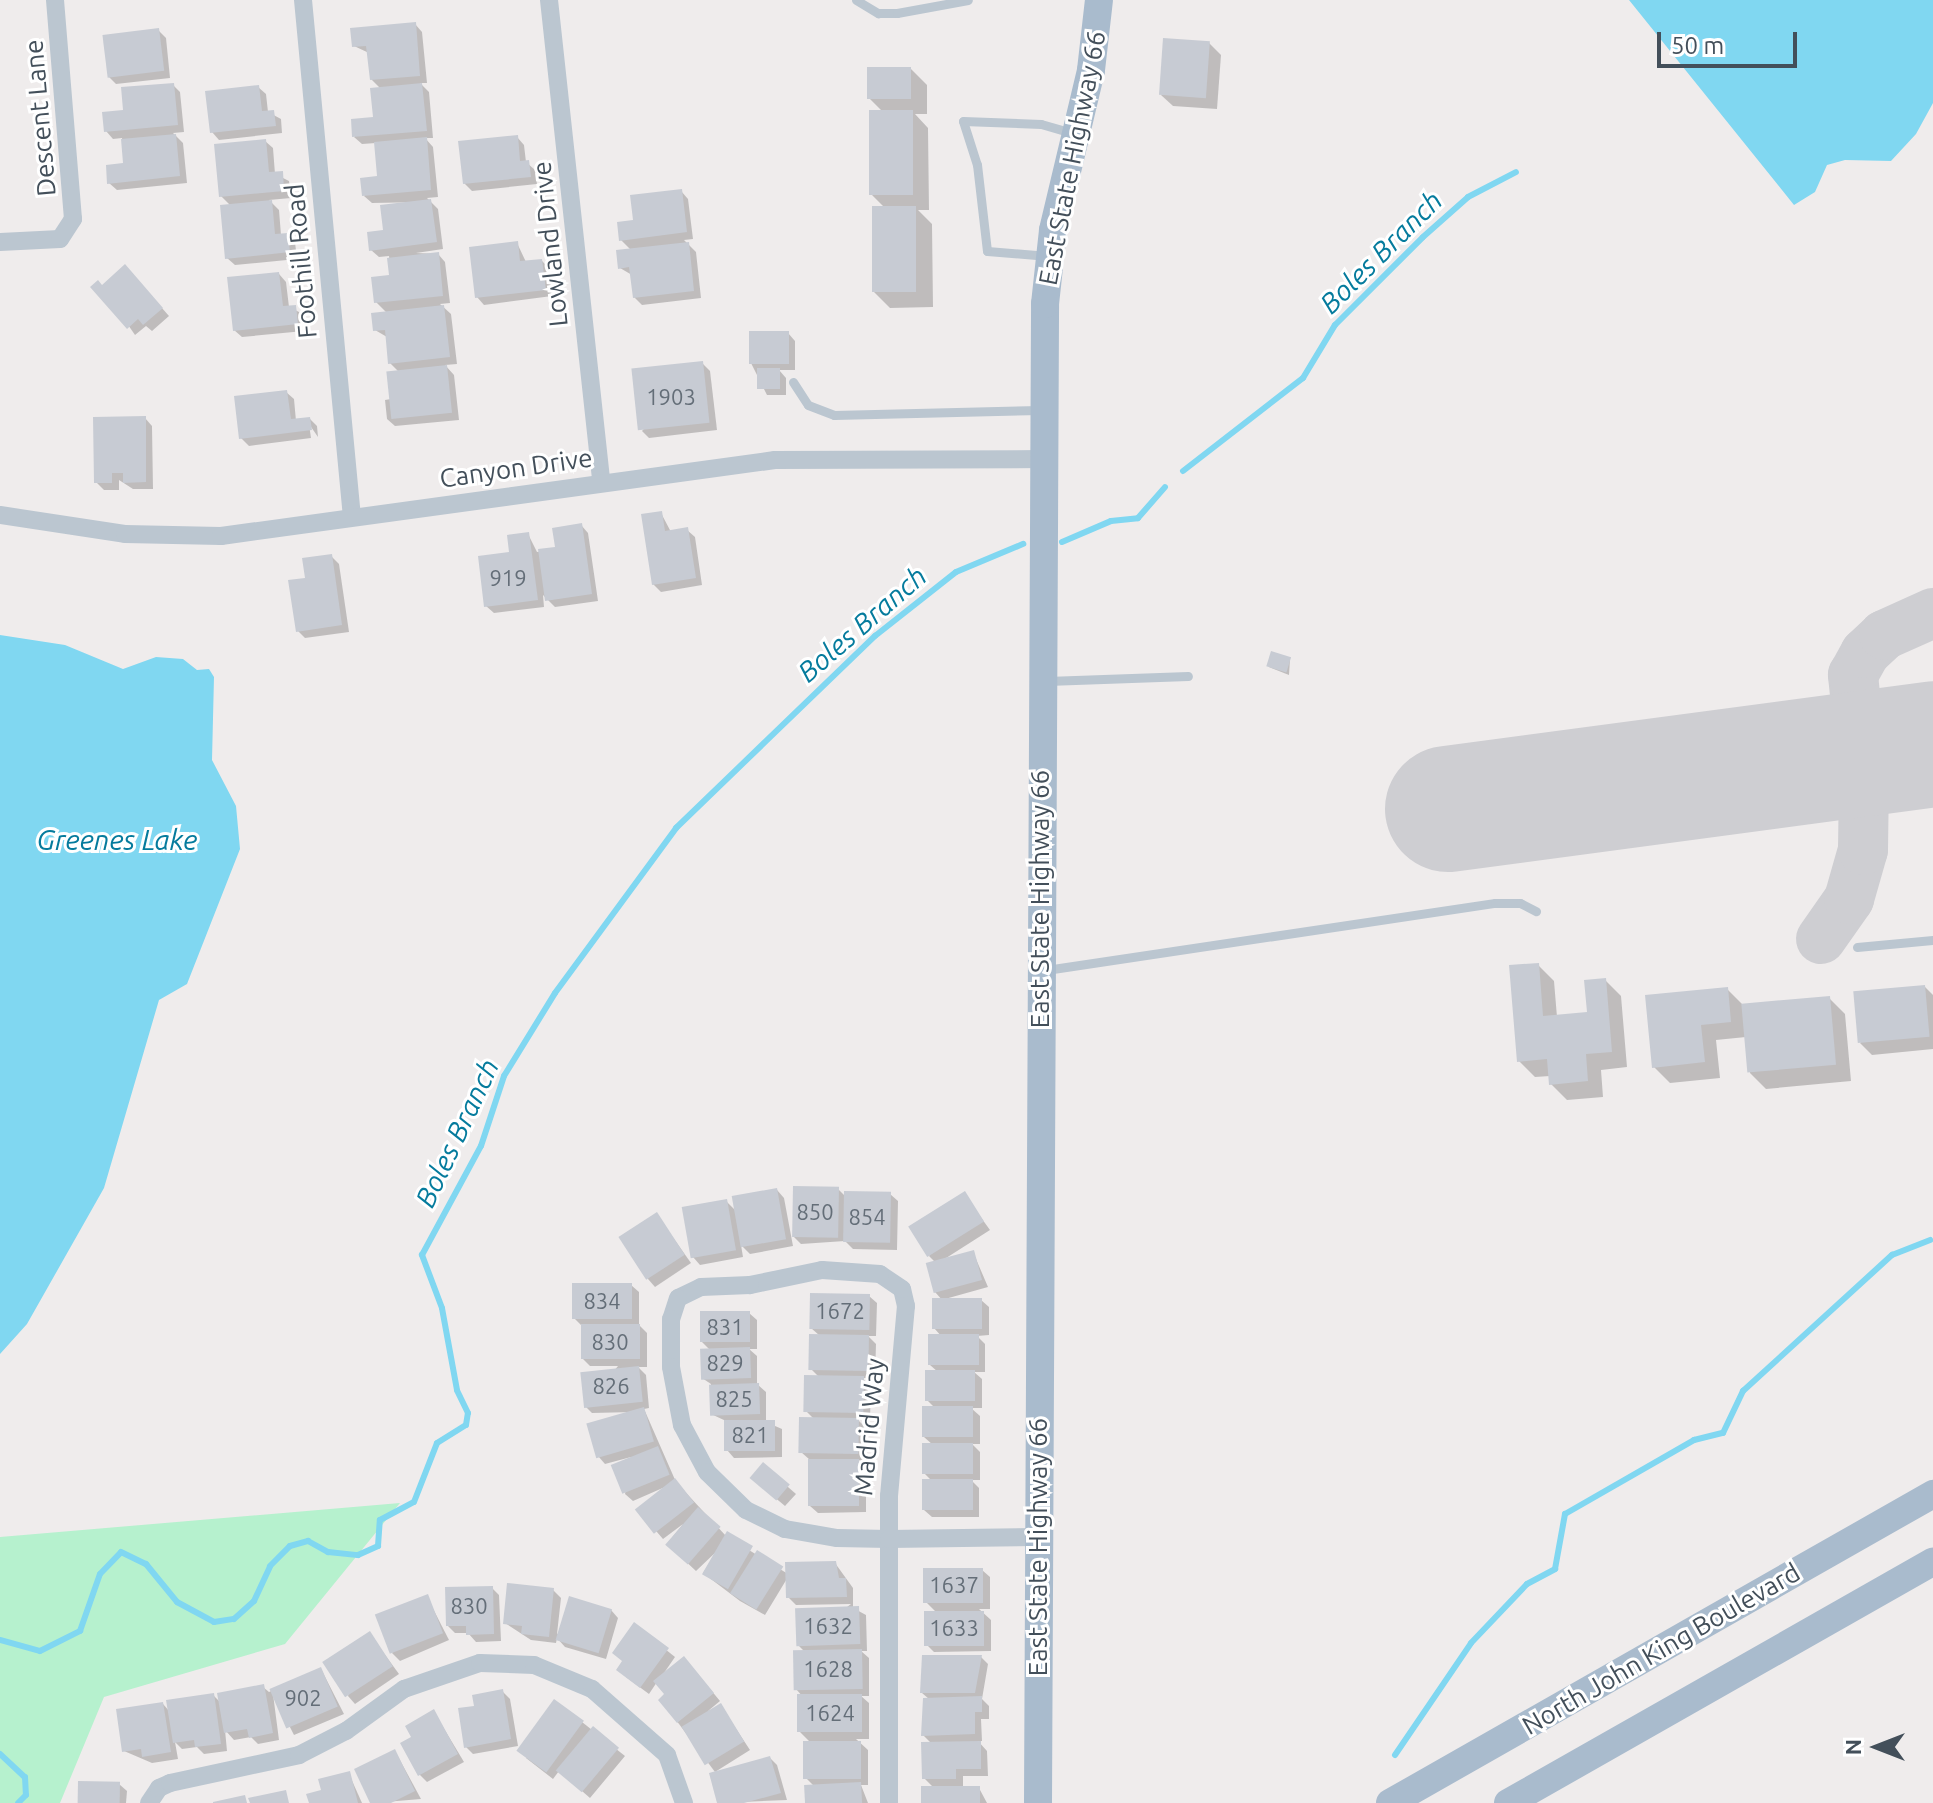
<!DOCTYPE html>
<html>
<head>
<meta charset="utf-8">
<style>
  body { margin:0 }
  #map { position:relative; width:1933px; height:1803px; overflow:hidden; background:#efecec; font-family:Ubuntu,sans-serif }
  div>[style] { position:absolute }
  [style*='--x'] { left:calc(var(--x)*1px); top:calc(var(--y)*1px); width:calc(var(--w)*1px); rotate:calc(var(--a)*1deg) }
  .green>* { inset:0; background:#b6f1ce }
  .water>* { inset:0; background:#80d7f1 }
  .shadow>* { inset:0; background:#0003 }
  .stream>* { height:6px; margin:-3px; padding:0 3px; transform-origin:3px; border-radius:3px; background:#80d7f1 }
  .taxiway>* { height:50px; margin:-25px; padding:0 25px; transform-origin:25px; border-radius:25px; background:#ceced2 }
  .runway>* { height:126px; margin:-63px; padding:0 63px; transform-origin:63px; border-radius:63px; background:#ceced2 }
  .building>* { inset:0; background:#c7cbd3; transform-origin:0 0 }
  .lane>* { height:9px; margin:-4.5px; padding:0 4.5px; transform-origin:4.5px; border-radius:4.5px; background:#bbc6d0 }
  .street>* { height:18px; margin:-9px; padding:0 9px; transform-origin:9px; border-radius:9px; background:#bbc6d0 }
  .primary>* { height:28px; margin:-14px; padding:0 14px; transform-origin:14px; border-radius:14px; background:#a9bbcd }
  span { translate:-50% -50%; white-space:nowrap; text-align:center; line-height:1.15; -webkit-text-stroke:6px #fff; paint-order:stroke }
  .number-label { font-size:22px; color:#646e78 }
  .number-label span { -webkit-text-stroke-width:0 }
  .street-label { font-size:26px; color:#434f5a }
  .water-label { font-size:28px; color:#057b9d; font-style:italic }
  .north { position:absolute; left:1837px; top:1707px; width:80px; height:80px; -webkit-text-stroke:6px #fff; paint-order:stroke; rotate:270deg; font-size:22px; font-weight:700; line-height:32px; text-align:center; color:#434f5a }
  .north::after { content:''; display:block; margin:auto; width:28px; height:36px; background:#434f5a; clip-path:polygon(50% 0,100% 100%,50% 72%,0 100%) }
  .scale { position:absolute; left:1657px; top:32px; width:140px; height:36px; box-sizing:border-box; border:4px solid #434f5a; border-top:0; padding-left:10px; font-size:24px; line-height:28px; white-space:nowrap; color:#434f5a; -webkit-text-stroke:6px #fff; paint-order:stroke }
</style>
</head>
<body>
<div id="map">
  <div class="green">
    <div style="clip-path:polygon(400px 1503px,285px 1644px,104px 1697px,60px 1803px,0 1803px,0 1537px)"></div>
  </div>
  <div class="water">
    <div style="clip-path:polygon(1629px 0,1933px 0,1933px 103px,1916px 134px,1891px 161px,1845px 160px,1827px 165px,1815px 192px,1794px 205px)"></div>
    <div style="clip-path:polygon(0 635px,65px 645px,123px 669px,156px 657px,183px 659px,197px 670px,209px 669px,214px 677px,212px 760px,236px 806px,240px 849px,187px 984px,159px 1000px,104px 1188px,27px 1324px,0 1354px)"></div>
  </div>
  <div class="shadow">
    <div style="clip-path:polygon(415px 24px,422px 32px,427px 83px,420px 83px,429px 92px,433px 138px,425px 138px,433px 147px,438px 197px,427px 198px,438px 209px,443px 249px,416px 253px,438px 254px,445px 262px,450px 303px,440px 304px,451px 314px,457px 364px,445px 365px,454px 375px,459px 420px,395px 426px,387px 419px,385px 400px,391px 399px,399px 372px,390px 363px,387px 337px,375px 330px,387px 313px,376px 302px,391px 277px,389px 256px,379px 257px,371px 250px,385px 232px,425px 202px,372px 203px,364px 196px,380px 178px,376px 143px,362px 144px,354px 137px,375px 119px,381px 89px,371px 79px,369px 53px,354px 46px)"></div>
    <div style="clip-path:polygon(158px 30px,166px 38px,170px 78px,116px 84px,108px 76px)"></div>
    <div style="clip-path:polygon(1209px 43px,1221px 55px,1217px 109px,1173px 106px,1161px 95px)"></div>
    <div style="clip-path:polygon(911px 69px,927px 85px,927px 114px,915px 114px,928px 128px,929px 210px,918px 210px,932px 224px,933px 307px,890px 308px,874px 292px,885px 208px,872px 195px,883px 112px,869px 98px)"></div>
    <div style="clip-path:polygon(173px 85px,180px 92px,184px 132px,173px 133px,183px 143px,187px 183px,117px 190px,109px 183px,125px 165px,122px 138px,113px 139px,106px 131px,126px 112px)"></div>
    <div style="clip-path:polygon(258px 87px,266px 94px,268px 112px,281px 119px,282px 133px,219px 140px,212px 132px)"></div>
    <div style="clip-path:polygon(517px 137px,524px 145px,526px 162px,535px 170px,537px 184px,472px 191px,464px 183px)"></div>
    <div style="clip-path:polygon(265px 141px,273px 148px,275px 174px,289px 181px,291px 198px,269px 200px,279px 210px,281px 235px,295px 242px,297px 259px,235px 265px,227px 258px,231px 206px,221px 196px)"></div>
    <div style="clip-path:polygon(681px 191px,688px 199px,693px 239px,684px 240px,696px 252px,701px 298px,642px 305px,634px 297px,632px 275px,620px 268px,632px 251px,621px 240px)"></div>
    <div style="clip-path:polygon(517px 243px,526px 262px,542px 261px,549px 268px,552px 296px,484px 305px,477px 297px)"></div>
    <div style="clip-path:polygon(132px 274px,169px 316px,152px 331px,146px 326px,135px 335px,102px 287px)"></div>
    <div style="clip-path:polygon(279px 274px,286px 282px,289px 307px,303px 314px,304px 331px,242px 337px,234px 330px)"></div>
    <div style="clip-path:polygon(788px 333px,795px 341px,795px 370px,779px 370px,786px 378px,786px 395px,767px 395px,751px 363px)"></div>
    <div style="clip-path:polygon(702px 363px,710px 371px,717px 430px,649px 438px,642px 431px)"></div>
    <div style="clip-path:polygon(286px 392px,294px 399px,296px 421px,310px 419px,317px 426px,318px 437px,309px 424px,311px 438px,249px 446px,241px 438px)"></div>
    <div style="clip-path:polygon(145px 418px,152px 426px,153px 489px,133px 489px,119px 480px,119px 490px,104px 490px,96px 482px)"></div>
    <div style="clip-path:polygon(661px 513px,671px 532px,687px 530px,695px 537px,702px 585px,661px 592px,653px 584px)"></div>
    <div style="clip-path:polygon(581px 525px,588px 533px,598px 601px,555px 607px,543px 595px,544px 607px,494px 613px,486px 606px,511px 554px,528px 534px,537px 552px,557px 549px)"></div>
    <div style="clip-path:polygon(331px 556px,339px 564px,349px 632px,305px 638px,298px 631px,307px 579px)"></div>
    <div style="clip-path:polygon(1290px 659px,1289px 675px,1269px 667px)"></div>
    <div style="clip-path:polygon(1538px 965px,1554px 981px,1557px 1017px,1589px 1014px,1605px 980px,1621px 996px,1627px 1067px,1601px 1070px,1603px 1097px,1567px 1100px,1551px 1084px,1550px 1076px,1535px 1077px,1519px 1061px)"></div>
    <div style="clip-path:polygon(1925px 987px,1933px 995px,1933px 1049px,1872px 1055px,1860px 1043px)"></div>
    <div style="clip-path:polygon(1727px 989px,1743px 1005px,1829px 998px,1845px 1014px,1851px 1081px,1766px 1089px,1750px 1073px,1746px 1037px,1716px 1040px,1720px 1078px,1670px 1083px,1654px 1067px)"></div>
    <div style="clip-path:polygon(838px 1189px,846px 1197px,890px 1194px,898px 1201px,897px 1250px,853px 1249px,845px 1241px,801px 1244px,794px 1237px)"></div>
    <div style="clip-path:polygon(777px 1190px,784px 1198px,793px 1246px,750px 1254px,741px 1245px,743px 1257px,700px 1265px,693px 1257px,726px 1201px,736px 1211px)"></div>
    <div style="clip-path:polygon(964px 1194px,990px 1230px,943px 1260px,973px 1252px,988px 1287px,945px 1299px,981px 1300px,989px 1307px,989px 1335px,977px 1336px,985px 1344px,985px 1372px,974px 1372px,982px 1379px,982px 1408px,971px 1408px,980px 1416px,980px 1444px,972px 1444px,980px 1452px,980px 1480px,971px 1480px,979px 1488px,979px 1517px,932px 1517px,924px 1510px,933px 1482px,924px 1473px,933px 1445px,924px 1437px,936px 1409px,927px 1400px,938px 1372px,930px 1365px,942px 1337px,934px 1328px,943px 1301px,935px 1292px,936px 1263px,929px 1256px)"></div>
    <div style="clip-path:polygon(657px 1215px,691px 1263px,655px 1287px,648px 1279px)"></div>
    <div style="clip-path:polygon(631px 1285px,639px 1292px,639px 1325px,647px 1333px,647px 1367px,638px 1367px,646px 1375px,649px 1408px,644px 1409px,676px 1482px,726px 1536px,788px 1574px,835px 1563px,853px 1588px,853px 1608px,866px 1615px,867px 1651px,861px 1651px,869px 1658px,869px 1696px,861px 1696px,869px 1703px,869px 1739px,856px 1739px,868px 1750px,868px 1785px,861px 1785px,868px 1803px,807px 1803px,813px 1785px,806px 1778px,811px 1743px,800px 1732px,803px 1697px,796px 1689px,805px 1652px,798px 1645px,851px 1604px,796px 1605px,788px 1597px,788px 1577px,765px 1615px,740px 1601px,703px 1573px,717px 1551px,696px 1571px,667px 1544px,683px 1524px,663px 1539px,638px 1510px,665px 1487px,633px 1501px,625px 1494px,631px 1457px,605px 1464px,598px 1456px,634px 1412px,592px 1413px,585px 1406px,618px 1366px,590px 1366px,582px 1358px,581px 1325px,574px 1318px)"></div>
    <div style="clip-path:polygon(869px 1296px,877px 1303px,876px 1336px,868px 1336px,876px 1344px,875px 1378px,862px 1378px,871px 1386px,870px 1419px,857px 1419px,865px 1427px,865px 1461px,857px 1460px,866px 1469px,866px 1512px,818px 1513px,810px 1506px,810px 1460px,801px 1452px,814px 1419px,806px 1411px,819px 1377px,811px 1369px,820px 1336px,811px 1328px)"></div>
    <div style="clip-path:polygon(749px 1313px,757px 1320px,757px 1349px,749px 1349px,757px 1356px,757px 1384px,766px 1392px,766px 1422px,782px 1429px,782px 1457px,734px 1458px,727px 1450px,726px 1421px,711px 1414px,711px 1384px,702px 1378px,710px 1350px,702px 1342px)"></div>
    <div style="clip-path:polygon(760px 1485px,788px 1487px,796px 1494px,785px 1506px)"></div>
    <div style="clip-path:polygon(982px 1570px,990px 1577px,990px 1609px,979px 1609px,991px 1620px,991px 1651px,934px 1652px,927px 1645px,937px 1613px,926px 1602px)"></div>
    <div style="clip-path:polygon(492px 1588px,499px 1595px,501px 1641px,476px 1642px,468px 1633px,455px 1633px,448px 1626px)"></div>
    <div style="clip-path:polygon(553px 1590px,561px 1598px,557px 1634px,611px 1610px,618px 1618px,606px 1659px,565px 1647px,557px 1638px,556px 1643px,531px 1640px,505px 1623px)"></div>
    <div style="clip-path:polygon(427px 1597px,449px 1640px,400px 1661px,392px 1653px)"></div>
    <div style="clip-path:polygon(635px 1625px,675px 1657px,664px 1673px,691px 1666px,720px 1701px,708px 1711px,721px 1706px,750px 1750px,715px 1772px,661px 1700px,667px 1695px,657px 1682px,649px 1694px,626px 1677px,624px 1662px)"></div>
    <div style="clip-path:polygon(369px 1633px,399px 1674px,355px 1704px,348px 1696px)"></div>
    <div style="clip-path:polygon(981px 1657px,988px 1664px,982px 1699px,989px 1706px,989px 1719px,981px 1719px,982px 1741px,978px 1741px,987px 1751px,988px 1776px,963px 1776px,963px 1788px,979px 1788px,987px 1803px,923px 1803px,934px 1788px,924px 1778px,932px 1744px,923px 1735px,929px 1699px,922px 1693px)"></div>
    <div style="clip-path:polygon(321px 1669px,344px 1714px,294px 1735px,273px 1694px,279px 1740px,258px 1744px,251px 1737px,234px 1740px,225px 1730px,227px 1751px,204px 1754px,197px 1747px,182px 1749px,175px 1742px,178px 1759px,152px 1763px,124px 1751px,163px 1704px,170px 1712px,213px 1695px,221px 1703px,263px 1687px,269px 1692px)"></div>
    <div style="clip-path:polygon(502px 1691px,510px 1699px,518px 1746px,473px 1754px,466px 1747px)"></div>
    <div style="clip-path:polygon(434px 1712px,464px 1762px,427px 1782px,420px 1775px,414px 1738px)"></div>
    <div style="clip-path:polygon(evenodd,582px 1722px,625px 1756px,590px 1798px,559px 1771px,553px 1779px,526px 1758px,582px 1722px,573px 1751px,577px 1755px,565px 1769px,562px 1766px,573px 1751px)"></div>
    <div style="clip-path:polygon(395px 1751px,421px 1799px,373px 1803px)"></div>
    <div style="clip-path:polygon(770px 1758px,777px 1765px,787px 1800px,719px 1803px)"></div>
    <div style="clip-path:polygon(349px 1774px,362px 1803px,311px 1803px,323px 1791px)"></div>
    <div style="clip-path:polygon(119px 1784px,127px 1791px,126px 1803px,80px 1803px)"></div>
  </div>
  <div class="stream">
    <div style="--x:1183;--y:471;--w:152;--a:-37.8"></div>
    <div style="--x:1303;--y:378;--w:62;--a:-58.9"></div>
    <div style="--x:1335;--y:325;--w:124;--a:-45"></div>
    <div style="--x:1423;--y:237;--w:60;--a:-41.6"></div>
    <div style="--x:1468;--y:197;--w:54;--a:-27.5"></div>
    <div style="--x:1062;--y:542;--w:53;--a:-23.2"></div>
    <div style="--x:1111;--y:521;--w:27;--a:-6"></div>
    <div style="--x:1138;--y:518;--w:41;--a:-48.9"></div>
    <div style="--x:0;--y:1640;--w:41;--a:15.4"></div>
    <div style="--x:40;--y:1651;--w:45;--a:-26.6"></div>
    <div style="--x:80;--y:1631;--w:60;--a:-70.7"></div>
    <div style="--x:100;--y:1574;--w:30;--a:-46"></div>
    <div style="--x:121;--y:1552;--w:28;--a:26"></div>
    <div style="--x:146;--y:1564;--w:49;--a:50.8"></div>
    <div style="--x:177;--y:1602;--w:42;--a:28.4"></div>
    <div style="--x:214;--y:1622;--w:20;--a:-9"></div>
    <div style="--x:234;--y:1619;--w:27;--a:-42"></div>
    <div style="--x:254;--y:1601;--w:38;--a:-65"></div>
    <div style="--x:270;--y:1566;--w:28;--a:-45"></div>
    <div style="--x:290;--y:1546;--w:19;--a:-16"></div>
    <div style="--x:308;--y:1541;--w:23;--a:29"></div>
    <div style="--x:328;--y:1552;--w:30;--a:6"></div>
    <div style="--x:358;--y:1555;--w:22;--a:-24"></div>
    <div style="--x:378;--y:1546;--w:26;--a:-86"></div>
    <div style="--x:380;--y:1520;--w:38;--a:-28"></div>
    <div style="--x:414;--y:1502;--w:63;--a:-68.7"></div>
    <div style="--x:437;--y:1443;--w:34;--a:-32"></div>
    <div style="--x:466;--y:1425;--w:12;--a:-81"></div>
    <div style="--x:468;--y:1413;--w:25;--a:-116"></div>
    <div style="--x:457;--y:1390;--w:83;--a:-100.4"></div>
    <div style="--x:442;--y:1308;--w:57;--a:-110.7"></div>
    <div style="--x:422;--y:1255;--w:124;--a:-61.6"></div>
    <div style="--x:481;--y:1146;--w:74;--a:-71.8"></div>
    <div style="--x:504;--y:1076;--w:97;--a:-58.4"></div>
    <div style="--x:555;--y:993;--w:205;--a:-53.7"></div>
    <div style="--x:676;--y:828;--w:277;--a:-44"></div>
    <div style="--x:875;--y:636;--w:103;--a:-38.3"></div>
    <div style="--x:956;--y:572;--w:73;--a:-22.7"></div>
    <div style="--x:0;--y:1754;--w:34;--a:43"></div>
    <div style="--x:25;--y:1777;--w:18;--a:87"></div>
    <div style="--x:26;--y:1795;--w:11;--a:135"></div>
    <div style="--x:1395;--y:1755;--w:135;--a:-55.8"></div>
    <div style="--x:1471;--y:1643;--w:81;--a:-46.5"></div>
    <div style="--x:1527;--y:1584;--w:32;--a:-28"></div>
    <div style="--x:1555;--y:1569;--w:56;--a:-79.7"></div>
    <div style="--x:1565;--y:1514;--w:149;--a:-29.8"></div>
    <div style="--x:1694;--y:1440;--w:30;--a:-14"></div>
    <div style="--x:1723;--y:1433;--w:47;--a:-64.5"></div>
    <div style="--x:1743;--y:1391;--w:202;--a:-42.4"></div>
    <div style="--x:1892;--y:1255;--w:41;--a:-21.5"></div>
  </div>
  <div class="taxiway">
    <div style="--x:1821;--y:939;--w:49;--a:-55"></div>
    <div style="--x:1849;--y:899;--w:51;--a:-74.1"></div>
    <div style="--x:1863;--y:850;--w:70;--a:-89.2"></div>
    <div style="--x:1864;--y:780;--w:106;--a:-96"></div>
    <div style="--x:1853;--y:675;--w:25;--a:-61"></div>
    <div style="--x:1865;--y:653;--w:26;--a:-43"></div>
    <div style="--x:1884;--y:635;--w:54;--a:-24.2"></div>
  </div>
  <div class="runway">
    <div style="--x:1448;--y:809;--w:489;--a:-7.6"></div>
  </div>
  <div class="building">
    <div style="clip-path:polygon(416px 22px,420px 76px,370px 80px,366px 46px,352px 47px,350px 28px)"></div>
    <div style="left:159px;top:28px;width:43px;height:57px;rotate:83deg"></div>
    <div style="left:1163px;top:38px;width:47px;height:57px;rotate:4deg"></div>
    <div style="left:867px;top:67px;width:44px;height:32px"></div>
    <div style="clip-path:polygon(174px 83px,178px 125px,104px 132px,102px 112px,123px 110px,121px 87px)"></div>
    <div style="clip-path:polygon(422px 83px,427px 131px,352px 137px,351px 119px,373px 117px,370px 88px)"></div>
    <div style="clip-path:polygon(259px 85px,262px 111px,274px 110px,276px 126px,210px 133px,205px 91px)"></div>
    <div style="left:869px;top:110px;width:44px;height:85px"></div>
    <div style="clip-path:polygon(176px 134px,180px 176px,107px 184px,106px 165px,123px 163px,121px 139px)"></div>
    <div style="clip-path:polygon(518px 135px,520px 161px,529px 160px,531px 177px,463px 184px,458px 141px)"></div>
    <div style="clip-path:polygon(427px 137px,431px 190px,362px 196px,360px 178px,377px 176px,374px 142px)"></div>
    <div style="clip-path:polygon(266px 139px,269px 172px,283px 171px,284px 191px,219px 197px,214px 144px)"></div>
    <div style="clip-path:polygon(682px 189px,687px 232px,619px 241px,617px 222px,633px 220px,630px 195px)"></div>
    <div style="clip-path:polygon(431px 199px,437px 242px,369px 251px,367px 232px,383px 230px,380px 205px)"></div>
    <div style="clip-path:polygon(272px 200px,275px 234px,288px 233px,290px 252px,225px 259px,220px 205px)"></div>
    <div style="left:872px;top:206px;width:44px;height:86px"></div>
    <div style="clip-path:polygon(518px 241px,520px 261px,542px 259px,546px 290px,475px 298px,469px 247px)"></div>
    <div style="clip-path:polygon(689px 242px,694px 291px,633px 298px,629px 267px,618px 269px,616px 250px)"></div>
    <div style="clip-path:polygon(439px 252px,443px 296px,374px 303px,371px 277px,389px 275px,387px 258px)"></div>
    <div style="clip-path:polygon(125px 264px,163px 308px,143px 325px,138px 319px,127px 329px,90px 287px,98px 280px,102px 285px)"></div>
    <div style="clip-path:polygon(279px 272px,283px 306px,296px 305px,298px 324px,233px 331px,227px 277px)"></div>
    <div style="clip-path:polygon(444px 305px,450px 357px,388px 364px,385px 330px,373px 331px,371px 313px)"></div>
    <div style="left:749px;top:331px;width:40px;height:33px"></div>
    <div style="left:703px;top:361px;width:62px;height:72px;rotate:84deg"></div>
    <div style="left:447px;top:365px;width:48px;height:61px;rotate:84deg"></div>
    <div style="left:757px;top:368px;width:23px;height:21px"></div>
    <div style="clip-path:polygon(287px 390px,291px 419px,310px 417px,312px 430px,239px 439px,234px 396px)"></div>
    <div style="clip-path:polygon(146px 416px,146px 482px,123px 483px,123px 473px,112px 473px,112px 483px,94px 483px,93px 417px)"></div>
    <div style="clip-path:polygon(662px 511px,665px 531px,688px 527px,696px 578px,652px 585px,641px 514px)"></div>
    <div style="clip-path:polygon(582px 523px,592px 594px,545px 601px,538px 549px,555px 547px,552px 528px)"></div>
    <div style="clip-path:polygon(529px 532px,538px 600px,484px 607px,478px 556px,509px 552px,507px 535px)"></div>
    <div style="clip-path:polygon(332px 554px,342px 625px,296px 632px,288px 580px,305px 578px,302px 558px)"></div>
    <div style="left:1271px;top:651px;width:21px;height:16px;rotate:17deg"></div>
    <div style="clip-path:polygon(1539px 963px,1543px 1016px,1587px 1012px,1584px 980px,1606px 978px,1612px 1052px,1586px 1054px,1588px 1081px,1549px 1085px,1547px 1059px,1517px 1062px,1509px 965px)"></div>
    <div style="left:1925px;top:985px;width:52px;height:72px;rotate:85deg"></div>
    <div style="clip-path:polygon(1728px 987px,1731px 1022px,1701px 1025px,1705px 1062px,1652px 1068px,1645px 995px)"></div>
    <div style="left:1830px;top:996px;width:69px;height:89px;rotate:85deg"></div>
    <div style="left:793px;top:1186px;width:46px;height:51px;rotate:1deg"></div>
    <div style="left:777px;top:1188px;width:52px;height:46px;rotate:80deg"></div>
    <div style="left:844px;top:1191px;width:47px;height:51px;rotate:1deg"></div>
    <div style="left:965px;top:1191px;width:36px;height:67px;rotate:58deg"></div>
    <div style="left:727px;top:1199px;width:52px;height:46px;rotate:80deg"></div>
    <div style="left:657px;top:1212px;width:51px;height:46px;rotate:57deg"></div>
    <div style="left:974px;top:1250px;width:31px;height:50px;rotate:75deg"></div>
    <div style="left:572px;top:1283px;width:60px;height:36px"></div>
    <div style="left:810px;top:1293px;width:60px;height:36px;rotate:1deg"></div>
    <div style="left:982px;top:1298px;width:31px;height:50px;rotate:90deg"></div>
    <div style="left:750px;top:1311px;width:31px;height:50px;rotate:90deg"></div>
    <div style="left:581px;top:1324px;width:59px;height:35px"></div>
    <div style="left:809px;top:1334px;width:60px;height:36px;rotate:1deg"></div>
    <div style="left:979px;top:1334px;width:31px;height:51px;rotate:90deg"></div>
    <div style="left:750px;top:1347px;width:31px;height:50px;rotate:88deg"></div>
    <div style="left:639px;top:1366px;width:36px;height:59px;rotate:84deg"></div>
    <div style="left:975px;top:1370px;width:31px;height:50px;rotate:90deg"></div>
    <div style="left:804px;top:1375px;width:60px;height:37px;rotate:1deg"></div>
    <div style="left:759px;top:1383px;width:31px;height:50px;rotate:88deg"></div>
    <div style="left:973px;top:1406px;width:31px;height:51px;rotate:90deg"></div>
    <div style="left:644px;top:1407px;width:36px;height:60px;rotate:74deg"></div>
    <div style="left:799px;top:1417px;width:60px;height:36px;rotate:1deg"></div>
    <div style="left:724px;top:1420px;width:51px;height:31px"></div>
    <div style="left:922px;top:1443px;width:51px;height:31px"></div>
    <div style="left:658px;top:1446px;width:31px;height:51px;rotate:68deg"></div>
    <div style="left:859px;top:1459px;width:47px;height:51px;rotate:90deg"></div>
    <div style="left:763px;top:1462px;width:35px;height:21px;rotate:40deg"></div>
    <div style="left:675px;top:1478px;width:31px;height:51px;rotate:52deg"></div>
    <div style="left:973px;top:1479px;width:31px;height:51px;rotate:90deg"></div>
    <div style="left:698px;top:1507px;width:30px;height:50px;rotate:41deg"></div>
    <div style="left:727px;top:1531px;width:30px;height:50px;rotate:30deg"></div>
    <div style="left:757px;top:1550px;width:31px;height:51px;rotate:32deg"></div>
    <div style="clip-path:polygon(836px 1561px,839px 1578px,846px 1578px,847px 1597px,786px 1598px,785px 1562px)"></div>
    <div style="left:923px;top:1568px;width:60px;height:35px"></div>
    <div style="clip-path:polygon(507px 1583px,554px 1588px,549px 1637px,521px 1634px,522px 1626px,503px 1624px)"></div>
    <div style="clip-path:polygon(493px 1586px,494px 1634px,466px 1635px,466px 1626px,446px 1626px,445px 1587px)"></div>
    <div style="left:428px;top:1594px;width:42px;height:57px;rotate:69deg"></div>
    <div style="left:569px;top:1596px;width:45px;height:46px;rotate:17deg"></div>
    <div style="left:859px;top:1606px;width:38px;height:64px;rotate:88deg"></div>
    <div style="left:924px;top:1611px;width:60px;height:35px"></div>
    <div style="clip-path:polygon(634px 1622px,669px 1648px,640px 1688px,616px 1670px,622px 1661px,612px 1653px)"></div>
    <div style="left:370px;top:1631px;width:42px;height:57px;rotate:57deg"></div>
    <div style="left:862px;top:1649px;width:40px;height:69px;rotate:89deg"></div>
    <div style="clip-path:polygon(922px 1655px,982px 1655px,975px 1693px,920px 1693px)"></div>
    <div style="clip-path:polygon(684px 1656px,714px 1693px,677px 1723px,658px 1700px,664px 1694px,653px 1681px)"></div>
    <div style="left:321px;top:1667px;width:43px;height:56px;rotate:67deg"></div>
    <div style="clip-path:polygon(264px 1684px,273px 1733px,249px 1738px,247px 1729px,224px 1733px,217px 1693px)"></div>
    <div style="clip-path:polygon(503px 1689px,511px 1739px,464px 1748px,458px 1708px,474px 1706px,472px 1695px)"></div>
    <div style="clip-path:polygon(214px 1693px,221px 1744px,195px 1747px,194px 1740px,173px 1743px,166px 1700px)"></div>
    <div style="left:862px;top:1694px;width:38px;height:65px;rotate:90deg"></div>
    <div style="clip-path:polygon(982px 1696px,982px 1712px,975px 1712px,975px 1734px,921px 1736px,923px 1698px)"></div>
    <div style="left:554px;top:1699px;width:37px;height:64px;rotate:36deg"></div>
    <div style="clip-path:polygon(163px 1702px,171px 1752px,142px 1757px,141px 1749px,122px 1752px,116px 1709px)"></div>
    <div style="left:721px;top:1703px;width:45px;height:46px;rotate:59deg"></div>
    <div style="clip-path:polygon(434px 1709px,458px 1754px,418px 1776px,400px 1743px,411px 1737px,405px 1726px)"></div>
    <div style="left:593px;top:1726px;width:34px;height:58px;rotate:40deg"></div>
    <div style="left:803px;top:1741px;width:58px;height:38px"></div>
    <div style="clip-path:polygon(981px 1741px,981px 1769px,956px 1769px,956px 1779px,922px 1779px,921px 1742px)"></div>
    <div style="clip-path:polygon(395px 1749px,415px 1791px,391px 1803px,370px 1803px,354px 1769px)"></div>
    <div style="clip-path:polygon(770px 1756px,781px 1793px,744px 1803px,717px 1803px,709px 1773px)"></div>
    <div style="clip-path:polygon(350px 1771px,358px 1803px,309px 1803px,306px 1794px,321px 1790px,318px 1779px)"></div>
    <div style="left:78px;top:1781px;width:42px;height:22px;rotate:1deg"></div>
    <div style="left:861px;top:1782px;width:21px;height:57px;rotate:87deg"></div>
    <div style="left:980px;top:1786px;width:17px;height:59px;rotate:90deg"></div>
    <div style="clip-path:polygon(286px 1790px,289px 1803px,250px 1803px,248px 1798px)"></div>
    <div style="clip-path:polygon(245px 1795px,247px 1803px,213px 1803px,213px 1802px)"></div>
  </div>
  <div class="lane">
    <div style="--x:856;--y:0;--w:26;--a:31"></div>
    <div style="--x:878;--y:13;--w:19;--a:0"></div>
    <div style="--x:897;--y:13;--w:72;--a:-10.4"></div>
    <div style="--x:1048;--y:256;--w:61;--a:-175.3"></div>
    <div style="--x:987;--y:251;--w:87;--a:-96.6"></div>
    <div style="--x:977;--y:165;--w:46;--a:-107.7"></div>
    <div style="--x:963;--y:121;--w:78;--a:2.2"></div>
    <div style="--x:1041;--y:124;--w:32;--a:16"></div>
    <div style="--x:793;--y:382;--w:27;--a:57"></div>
    <div style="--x:808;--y:405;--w:28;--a:21"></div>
    <div style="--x:834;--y:415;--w:206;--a:-1.4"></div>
    <div style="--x:1047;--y:681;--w:141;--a:-2"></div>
    <div style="--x:1857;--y:947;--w:76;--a:-5.3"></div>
    <div style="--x:1046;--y:970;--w:454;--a:-8.5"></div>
    <div style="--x:1495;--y:903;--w:25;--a:0"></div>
    <div style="--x:1520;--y:903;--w:18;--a:27"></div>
  </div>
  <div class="street">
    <div style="--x:303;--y:0;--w:519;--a:84.59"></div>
    <div style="--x:549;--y:0;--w:485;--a:83.8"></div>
    <div style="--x:0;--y:242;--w:60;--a:-2.9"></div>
    <div style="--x:60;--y:239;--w:24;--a:-57"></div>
    <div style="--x:73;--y:219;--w:220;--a:-94.7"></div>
    <div style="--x:0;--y:515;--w:126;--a:8.6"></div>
    <div style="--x:125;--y:534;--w:96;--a:1.2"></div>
    <div style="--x:221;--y:536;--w:559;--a:-7.81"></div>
    <div style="--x:775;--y:460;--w:268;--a:-0.2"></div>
    <div style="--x:149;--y:1803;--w:18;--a:-56"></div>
    <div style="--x:159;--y:1788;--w:12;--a:-24"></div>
    <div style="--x:170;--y:1783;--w:132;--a:-12.2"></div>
    <div style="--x:299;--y:1755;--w:53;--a:-27.1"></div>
    <div style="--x:346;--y:1731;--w:72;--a:-35.9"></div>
    <div style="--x:404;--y:1689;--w:80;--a:-18.9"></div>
    <div style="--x:480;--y:1663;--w:54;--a:2.1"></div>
    <div style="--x:534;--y:1665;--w:63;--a:22.5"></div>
    <div style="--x:592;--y:1689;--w:100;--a:41.3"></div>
    <div style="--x:667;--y:1755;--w:51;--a:70.5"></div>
    <div style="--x:889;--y:1803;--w:307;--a:-90"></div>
    <div style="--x:889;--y:1496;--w:191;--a:-84.9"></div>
    <div style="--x:906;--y:1306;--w:17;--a:-103"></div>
    <div style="--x:902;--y:1289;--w:27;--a:-146"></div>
    <div style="--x:880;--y:1274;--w:58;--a:-176.1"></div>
    <div style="--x:822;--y:1270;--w:74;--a:168.2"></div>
    <div style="--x:750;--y:1285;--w:49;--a:177.7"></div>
    <div style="--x:701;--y:1287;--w:25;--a:154"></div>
    <div style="--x:678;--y:1298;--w:22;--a:108"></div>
    <div style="--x:671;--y:1319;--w:48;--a:90"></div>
    <div style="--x:671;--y:1367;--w:59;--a:79.3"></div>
    <div style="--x:682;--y:1425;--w:53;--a:62"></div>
    <div style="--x:707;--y:1472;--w:54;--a:44.3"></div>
    <div style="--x:746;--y:1510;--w:43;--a:26"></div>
    <div style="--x:785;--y:1529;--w:53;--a:9.8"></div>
    <div style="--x:837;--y:1538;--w:52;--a:1.1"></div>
    <div style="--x:889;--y:1539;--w:149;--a:-0.8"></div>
  </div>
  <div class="primary">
    <div style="--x:1038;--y:1803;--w:1499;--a:-89.73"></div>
    <div style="--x:1045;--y:304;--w:74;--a:-83.8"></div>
    <div style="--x:1053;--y:230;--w:164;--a:-76.6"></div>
    <div style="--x:1091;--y:70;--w:70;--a:-83.5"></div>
    <div style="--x:1390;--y:1803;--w:625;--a:-29.64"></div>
    <div style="--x:1508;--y:1803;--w:489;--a:-29.6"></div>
  </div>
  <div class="number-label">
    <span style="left:671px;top:397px">1903</span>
    <span style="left:508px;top:578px">919</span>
    <span style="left:815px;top:1212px">850</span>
    <span style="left:867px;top:1217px">854</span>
    <span style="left:602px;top:1301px">834</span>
    <span style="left:840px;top:1311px">1672</span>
    <span style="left:725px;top:1327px">831</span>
    <span style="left:610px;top:1342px">830</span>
    <span style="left:725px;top:1363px">829</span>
    <span style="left:611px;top:1386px">826</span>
    <span style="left:734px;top:1399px">825</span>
    <span style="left:750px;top:1435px">821</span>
    <span style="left:954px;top:1585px">1637</span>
    <span style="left:469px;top:1606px">830</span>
    <span style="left:828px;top:1626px">1632</span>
    <span style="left:954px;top:1628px">1633</span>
    <span style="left:828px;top:1669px">1628</span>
    <span style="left:303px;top:1698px">902</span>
    <span style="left:830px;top:1713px">1624</span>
  </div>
  <div class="street-label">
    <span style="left:40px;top:118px;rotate:-95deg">Descent Lane</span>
    <span style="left:1072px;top:158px;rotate:-79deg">East State Highway 66</span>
    <span style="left:550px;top:244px;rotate:-96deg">Lowland Drive</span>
    <span style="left:301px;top:261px;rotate:-95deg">Foothill Road</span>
    <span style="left:516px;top:468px;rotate:-8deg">Canyon Drive</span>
    <span style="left:1040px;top:899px;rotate:-90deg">East State Highway 66</span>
    <span style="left:869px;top:1427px;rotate:-85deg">Madrid Way</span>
    <span style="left:1038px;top:1547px;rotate:-90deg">East State Highway 66</span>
    <span style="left:1661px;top:1649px;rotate:-30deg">North John King Boulevard</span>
  </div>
  <div class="water-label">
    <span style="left:1381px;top:252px;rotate:-45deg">Boles Branch</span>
    <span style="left:862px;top:624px;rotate:-41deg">Boles Branch</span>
    <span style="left:117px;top:840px">Greenes Lake</span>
    <span style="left:457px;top:1133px;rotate:-65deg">Boles Branch</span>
  </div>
  <div class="north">N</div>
  <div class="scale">50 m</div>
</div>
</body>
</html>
